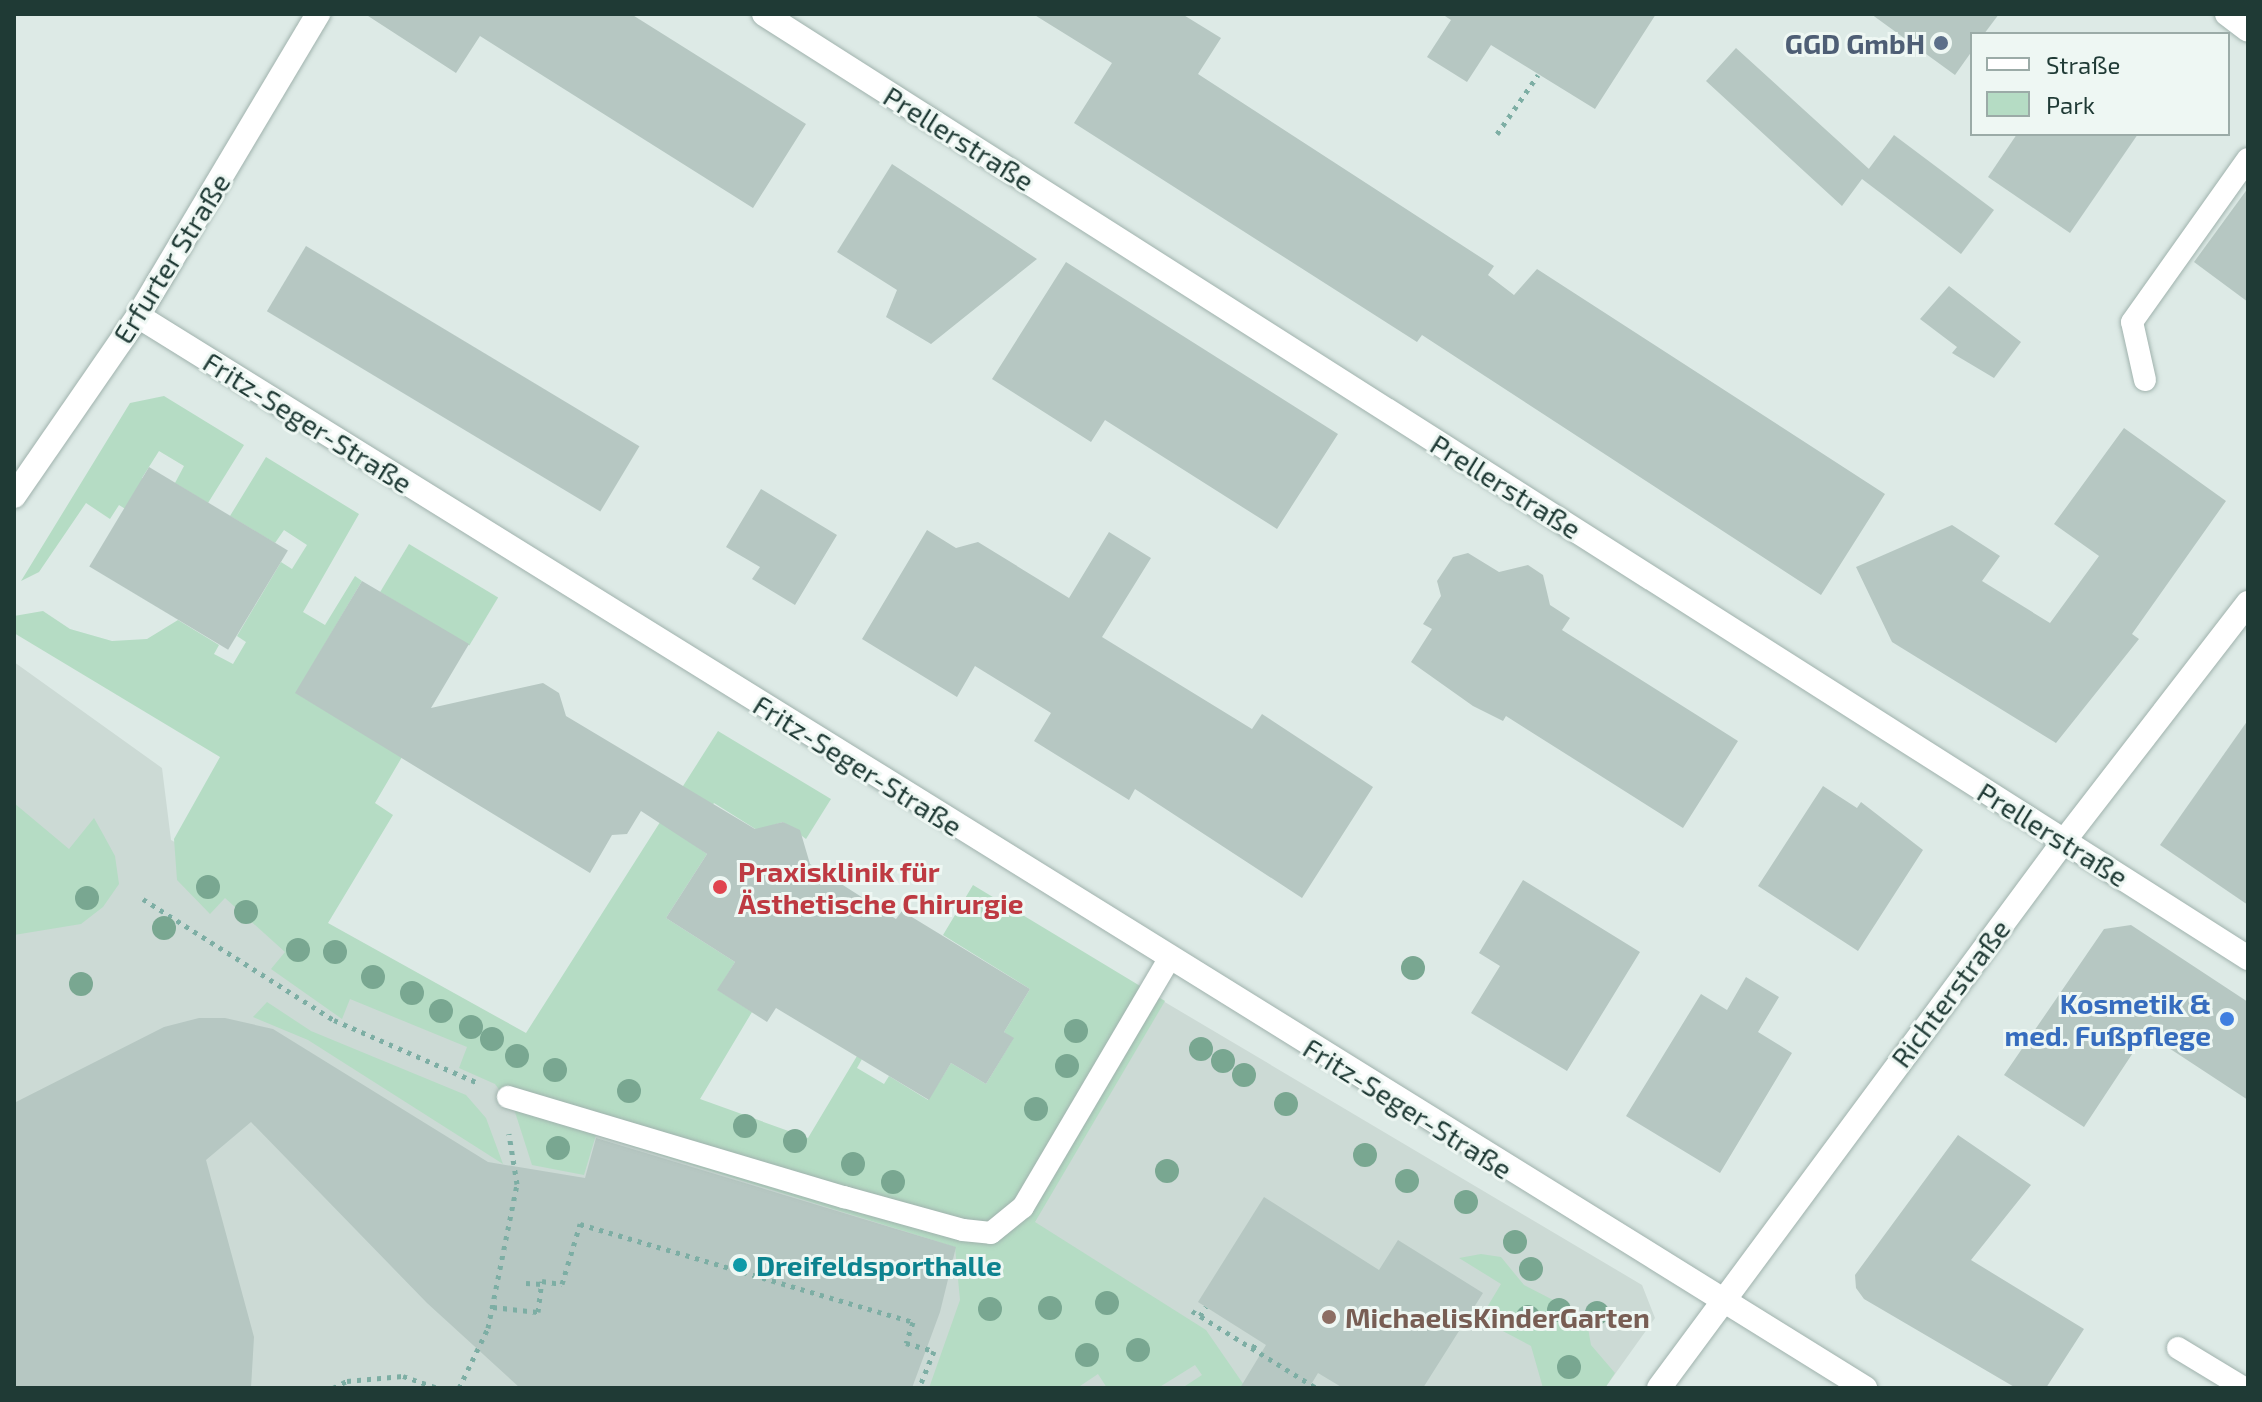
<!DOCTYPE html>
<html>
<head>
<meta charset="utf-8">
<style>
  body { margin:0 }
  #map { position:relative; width:2262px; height:1402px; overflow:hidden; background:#ddeae6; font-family:"Exo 2",sans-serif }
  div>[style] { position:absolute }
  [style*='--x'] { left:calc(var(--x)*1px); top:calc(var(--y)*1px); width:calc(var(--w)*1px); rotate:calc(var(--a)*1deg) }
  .built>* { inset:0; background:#ccdad5 }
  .green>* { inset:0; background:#b5dcc4; transform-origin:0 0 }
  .building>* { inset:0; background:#b6c7c2; transform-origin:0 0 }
  .path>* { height:5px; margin-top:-2.5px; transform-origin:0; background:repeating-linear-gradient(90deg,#7daea4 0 4px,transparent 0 10px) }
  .roads { filter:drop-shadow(0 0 2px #a0b2ad) drop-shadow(0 0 2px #a0b2ad) }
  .lane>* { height:22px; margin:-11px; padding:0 11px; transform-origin:11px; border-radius:11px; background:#fff }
  .street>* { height:24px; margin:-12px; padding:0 12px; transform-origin:12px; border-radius:12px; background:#fff }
  .trees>* { width:24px; height:24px; margin:-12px; border-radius:50%; background:#79a791 }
  .dots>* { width:22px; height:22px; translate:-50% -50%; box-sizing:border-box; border:4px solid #eef7f3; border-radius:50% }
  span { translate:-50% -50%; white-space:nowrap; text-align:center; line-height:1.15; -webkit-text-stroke:6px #eef7f3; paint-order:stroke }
  .service-label { font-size:28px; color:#4e5e75; font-weight:700 }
  .right { translate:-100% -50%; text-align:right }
  .street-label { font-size:28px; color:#1f3a35 }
  .health-label { font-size:28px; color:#be3a42; font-weight:700 }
  .left { translate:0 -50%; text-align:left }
  .shop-label { font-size:28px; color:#366cbe; font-weight:700 }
  .culture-label { font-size:28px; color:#0d838f; font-weight:700 }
  .education-label { font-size:28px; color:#785e54; font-weight:700 }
  .frame { position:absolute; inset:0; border:16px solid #1f3a35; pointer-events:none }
  .legend { position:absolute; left:1970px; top:32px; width:260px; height:104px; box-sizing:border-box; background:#eef7f3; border:2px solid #9baba7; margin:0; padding:10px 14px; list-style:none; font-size:24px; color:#1f3a35 }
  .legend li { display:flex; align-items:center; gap:16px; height:40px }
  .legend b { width:40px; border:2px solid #9baba7 }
</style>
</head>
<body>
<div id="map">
  <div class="built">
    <div style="clip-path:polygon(14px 662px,162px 768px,171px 840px,543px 1046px,971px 1196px,1131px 982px,1642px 1285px,1655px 1318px,1605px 1388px,14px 1388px)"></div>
  </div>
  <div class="green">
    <div style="clip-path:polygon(164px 396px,244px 445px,208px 503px,175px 483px,184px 466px,159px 451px,142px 478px,156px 486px,138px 517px,119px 505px,110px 519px,86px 503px,39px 572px,21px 581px,130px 403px)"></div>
    <div style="clip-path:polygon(266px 457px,359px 514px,303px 612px,325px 625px,355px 576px,362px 581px,296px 693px,402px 757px,375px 803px,393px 815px,328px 923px,526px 1033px,718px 731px,831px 799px,806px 839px,783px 822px,757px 830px,714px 803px,690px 842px,707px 854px,666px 918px,735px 962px,718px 990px,752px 1012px,700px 1099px,808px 1138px,857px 1056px,862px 1059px,857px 1068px,884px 1084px,889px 1076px,928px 1100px,951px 1063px,986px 1084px,1013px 1039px,1004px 1032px,1030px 989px,943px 935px,973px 885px,1165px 1001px,1035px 1222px,1206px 1330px,1246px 1388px,1182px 1388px,1202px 1375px,1195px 1365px,1158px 1388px,1107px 1388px,1098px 1374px,1077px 1388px,929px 1388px,960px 1300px,955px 1247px,596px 1135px,584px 1175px,532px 1165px,515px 1112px,495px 1084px,459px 1068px,467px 1047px,350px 999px,342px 1019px,271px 969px,285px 952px,225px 898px,210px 914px,177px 880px,174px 839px,220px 757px,14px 633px,14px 616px,43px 611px,70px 629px,112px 641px,147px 639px,178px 620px,219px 645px,214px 654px,233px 664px,246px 642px,237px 636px,281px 562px,292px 569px,307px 545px,284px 530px,275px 543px,230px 516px)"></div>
    <div style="left:409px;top:544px;width:104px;height:56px;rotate:31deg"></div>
    <div style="clip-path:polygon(14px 803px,69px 849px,94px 818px,103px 834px,115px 856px,119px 884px,103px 907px,81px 924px,14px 935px)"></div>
    <div style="clip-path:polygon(267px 1002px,311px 1031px,466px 1095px,486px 1118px,503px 1164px,308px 1040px,253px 1017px)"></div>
    <div style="clip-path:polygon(1481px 1254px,1501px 1257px,1524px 1285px,1586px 1317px,1591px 1345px,1615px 1373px,1605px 1388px,1543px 1388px,1531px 1346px,1480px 1319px,1501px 1284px,1459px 1258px)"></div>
  </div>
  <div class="building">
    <div style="clip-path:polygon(365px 14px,631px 14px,806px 124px,753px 208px,480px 36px,456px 73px)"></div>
    <div style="clip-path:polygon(1033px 14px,1182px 14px,1221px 38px,1198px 74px,1494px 266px,1488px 275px,1514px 295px,1537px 269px,1885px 494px,1821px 595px,1422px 335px,1417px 342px,1074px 123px,1112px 63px)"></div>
    <div style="clip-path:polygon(1442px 14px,1656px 14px,1595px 109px,1491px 45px,1467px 82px,1427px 57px,1451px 20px)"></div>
    <div style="clip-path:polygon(1871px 14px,1999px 14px,1984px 34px,1972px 34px,1972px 51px,1955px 75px)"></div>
    <div style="clip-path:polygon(1736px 48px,1869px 169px,1865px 174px,1894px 135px,1994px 210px,1961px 254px,1862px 179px,1842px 206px,1706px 81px)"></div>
    <div style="clip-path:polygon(2017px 134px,2138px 134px,2070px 233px,1988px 177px)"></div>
    <div style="clip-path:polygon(892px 164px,1037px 259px,931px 344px,886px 317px,897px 290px,837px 252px)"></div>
    <div style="clip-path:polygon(2248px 188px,2248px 302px,2194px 262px)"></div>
    <div style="left:306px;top:246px;width:389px;height:76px;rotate:31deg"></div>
    <div style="clip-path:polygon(1066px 262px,1338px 434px,1277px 529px,1105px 420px,1091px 442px,992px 379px)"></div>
    <div style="clip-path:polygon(1949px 286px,2021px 342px,1994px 378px,1952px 353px,1957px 347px,1920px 319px)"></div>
    <div style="clip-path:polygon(2124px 428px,2226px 501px,2132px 634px,2139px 639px,2056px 743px,1892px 642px,1856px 567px,1952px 525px,2000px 556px,1982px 581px,2050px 623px,2099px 556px,2054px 524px)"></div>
    <div style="left:149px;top:467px;width:162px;height:116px;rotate:31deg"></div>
    <div style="clip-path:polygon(761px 489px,837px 535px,795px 605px,752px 579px,760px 567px,726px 547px)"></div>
    <div style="clip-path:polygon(927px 530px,956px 548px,978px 542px,1069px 598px,1109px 532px,1151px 558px,1102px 637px,1252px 729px,1262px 714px,1373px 787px,1302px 898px,1135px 789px,1129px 800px,1034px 741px,1051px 713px,975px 666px,957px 697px,862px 639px)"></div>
    <div style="clip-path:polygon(1468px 553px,1499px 572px,1528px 565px,1543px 575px,1550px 605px,1570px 618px,1562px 630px,1738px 741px,1683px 828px,1506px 716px,1503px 721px,1473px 706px,1411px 662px,1432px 629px,1423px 624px,1441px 596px,1437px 581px,1453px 557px)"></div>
    <div style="clip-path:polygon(362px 581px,469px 644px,431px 708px,543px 683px,559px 693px,566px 716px,755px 829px,783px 822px,800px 830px,810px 864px,896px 919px,902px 911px,1030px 989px,1004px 1032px,1014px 1038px,986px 1084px,951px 1063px,929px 1100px,776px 1008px,767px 1022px,717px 990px,735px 962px,666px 918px,707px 854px,641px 811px,627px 834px,612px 835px,590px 873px,295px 693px)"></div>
    <div style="clip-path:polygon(2248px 720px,2248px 905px,2160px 845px)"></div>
    <div style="clip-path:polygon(1823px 786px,1857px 808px,1861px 802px,1923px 850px,1858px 951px,1758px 886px)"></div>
    <div style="clip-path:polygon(1523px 880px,1640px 952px,1567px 1071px,1471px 1013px,1500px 966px,1479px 953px)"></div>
    <div style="clip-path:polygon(2131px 925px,2248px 1002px,2248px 1100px,2146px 1033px,2084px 1127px,2004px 1075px,2104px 929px)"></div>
    <div style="clip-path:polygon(1746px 977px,1779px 997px,1758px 1032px,1792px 1053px,1720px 1173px,1626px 1116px,1701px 994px,1727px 1010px)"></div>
    <div style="clip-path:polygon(199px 1018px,225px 1018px,273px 1029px,488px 1162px,585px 1178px,596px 1138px,956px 1247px,940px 1312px,912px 1388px,520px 1388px,427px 1303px,251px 1122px,206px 1160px,254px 1337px,251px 1388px,14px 1388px,14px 1103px,164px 1027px)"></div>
    <div style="clip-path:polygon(1958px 1135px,2031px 1185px,1971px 1260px,2084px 1329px,2046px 1388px,2016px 1388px,1864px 1299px,1856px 1288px,1855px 1275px)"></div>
    <div style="clip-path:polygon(1264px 1197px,1379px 1270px,1398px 1240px,1483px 1293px,1423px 1388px,1343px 1388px,1318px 1373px,1309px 1388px,1240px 1388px,1266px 1345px,1198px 1302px)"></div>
  </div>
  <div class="path">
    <div style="--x:1497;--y:134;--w:72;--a:-55.2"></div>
    <div style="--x:143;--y:899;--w:226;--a:32.4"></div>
    <div style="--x:334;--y:1020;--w:157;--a:23.6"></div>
    <div style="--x:526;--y:1283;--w:16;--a:4"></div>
    <div style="--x:493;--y:1307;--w:45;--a:6.3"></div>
    <div style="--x:538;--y:1312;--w:31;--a:-83"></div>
    <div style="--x:542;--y:1281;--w:20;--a:9"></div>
    <div style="--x:562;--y:1284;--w:63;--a:-73.3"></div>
    <div style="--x:580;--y:1224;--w:347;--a:16.4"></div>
    <div style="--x:913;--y:1322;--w:22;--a:108"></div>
    <div style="--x:906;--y:1343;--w:29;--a:16"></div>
    <div style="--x:934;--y:1351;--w:40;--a:112"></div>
    <div style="--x:1192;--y:1311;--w:146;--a:31.8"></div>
    <div style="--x:1200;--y:1316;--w:11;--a:-56"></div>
    <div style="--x:1253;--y:1348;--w:9;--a:-58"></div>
    <div style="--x:333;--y:1388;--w:16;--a:-27"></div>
    <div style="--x:347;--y:1381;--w:56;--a:-5.1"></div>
    <div style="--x:403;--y:1376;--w:37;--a:19"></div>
    <div style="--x:459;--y:1388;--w:67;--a:-64.2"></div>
    <div style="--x:488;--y:1328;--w:147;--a:-78.6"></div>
    <div style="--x:517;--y:1184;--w:51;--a:-99.1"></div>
  </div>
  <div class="roads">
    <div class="lane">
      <div style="--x:2145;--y:380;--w:59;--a:-102.6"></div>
      <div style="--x:2132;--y:322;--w:200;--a:-54.6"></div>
      <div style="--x:508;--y:1097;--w:351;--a:16.6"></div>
      <div style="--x:844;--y:1197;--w:123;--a:15.5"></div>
      <div style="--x:963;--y:1230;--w:28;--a:6"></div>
      <div style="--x:991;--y:1233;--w:41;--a:-39.1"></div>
      <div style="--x:1023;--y:1207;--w:288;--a:-59.5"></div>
      <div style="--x:2178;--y:1348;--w:77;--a:31.2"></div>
    </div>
    <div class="street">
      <div style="--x:764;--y:14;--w:1759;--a:32.46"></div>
      <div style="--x:2227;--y:14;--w:26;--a:37"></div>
      <div style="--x:138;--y:316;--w:2033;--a:31.83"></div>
      <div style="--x:14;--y:496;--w:219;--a:-55.4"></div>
      <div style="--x:138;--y:316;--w:352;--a:-59.2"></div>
      <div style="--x:1659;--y:1388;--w:681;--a:-53.48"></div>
      <div style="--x:2064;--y:841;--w:301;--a:-52.3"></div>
    </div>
  </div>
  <div class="trees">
    <div style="left:208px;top:887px"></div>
    <div style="left:87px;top:898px"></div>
    <div style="left:246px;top:912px"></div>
    <div style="left:164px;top:928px"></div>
    <div style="left:298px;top:950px"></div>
    <div style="left:335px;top:952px"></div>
    <div style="left:1413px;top:968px"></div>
    <div style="left:373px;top:977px"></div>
    <div style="left:81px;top:984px"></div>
    <div style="left:412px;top:993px"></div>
    <div style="left:441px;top:1011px"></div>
    <div style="left:471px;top:1027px"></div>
    <div style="left:1076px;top:1031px"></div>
    <div style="left:492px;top:1039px"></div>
    <div style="left:1201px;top:1049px"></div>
    <div style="left:517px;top:1056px"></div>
    <div style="left:1223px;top:1061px"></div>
    <div style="left:1067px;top:1066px"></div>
    <div style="left:555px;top:1070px"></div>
    <div style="left:1244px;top:1075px"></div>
    <div style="left:629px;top:1091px"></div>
    <div style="left:1286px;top:1104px"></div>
    <div style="left:1036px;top:1109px"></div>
    <div style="left:745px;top:1126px"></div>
    <div style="left:795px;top:1141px"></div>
    <div style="left:558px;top:1148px"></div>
    <div style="left:1365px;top:1155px"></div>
    <div style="left:853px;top:1164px"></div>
    <div style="left:1167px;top:1171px"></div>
    <div style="left:1407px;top:1181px"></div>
    <div style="left:893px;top:1182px"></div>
    <div style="left:1466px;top:1202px"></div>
    <div style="left:1515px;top:1242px"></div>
    <div style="left:1531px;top:1269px"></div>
    <div style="left:1107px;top:1303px"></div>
    <div style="left:1050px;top:1308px"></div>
    <div style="left:990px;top:1309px"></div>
    <div style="left:1559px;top:1310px"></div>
    <div style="left:1597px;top:1313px"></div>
    <div style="left:1528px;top:1317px"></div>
    <div style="left:1138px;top:1350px"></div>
    <div style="left:1087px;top:1355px"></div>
    <div style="left:1569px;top:1367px"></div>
  </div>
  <div class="dots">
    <div style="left:1941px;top:43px;background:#5c6f8a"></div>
    <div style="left:720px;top:887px;background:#e0444e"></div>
    <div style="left:2227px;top:1019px;background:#3f7fe0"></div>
    <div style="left:740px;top:1265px;background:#0f9aa8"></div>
    <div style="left:1329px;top:1317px;background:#8d6e63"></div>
  </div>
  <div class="service-label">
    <span class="right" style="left:1925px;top:43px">GGD GmbH</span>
  </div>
  <div class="street-label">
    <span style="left:959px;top:138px;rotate:32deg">Prellerstraße</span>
    <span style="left:171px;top:258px;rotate:-58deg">Erfurter Straße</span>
    <span style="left:308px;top:422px;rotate:32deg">Fritz-Seger-Straße</span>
    <span style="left:1506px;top:486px;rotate:32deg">Prellerstraße</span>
    <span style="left:858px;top:765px;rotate:32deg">Fritz-Seger-Straße</span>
    <span style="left:2053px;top:834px;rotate:32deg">Prellerstraße</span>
    <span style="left:1950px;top:993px;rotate:-53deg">Richterstraße</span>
    <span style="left:1408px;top:1108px;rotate:32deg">Fritz-Seger-Straße</span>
  </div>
  <div class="health-label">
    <span class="left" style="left:738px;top:887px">Praxisklinik für<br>Ästhetische Chirurgie</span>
  </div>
  <div class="shop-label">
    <span class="right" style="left:2211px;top:1019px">Kosmetik &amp;<br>med. Fußpflege</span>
  </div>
  <div class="culture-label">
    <span class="left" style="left:756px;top:1265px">Dreifeldsporthalle</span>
  </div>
  <div class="education-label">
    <span class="left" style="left:1345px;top:1317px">MichaelisKinderGarten</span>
  </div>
  <div class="frame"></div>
  <ul class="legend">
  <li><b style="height:10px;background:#fff"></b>Straße</li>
  <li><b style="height:22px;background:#b5dcc4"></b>Park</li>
  </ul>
</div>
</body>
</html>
